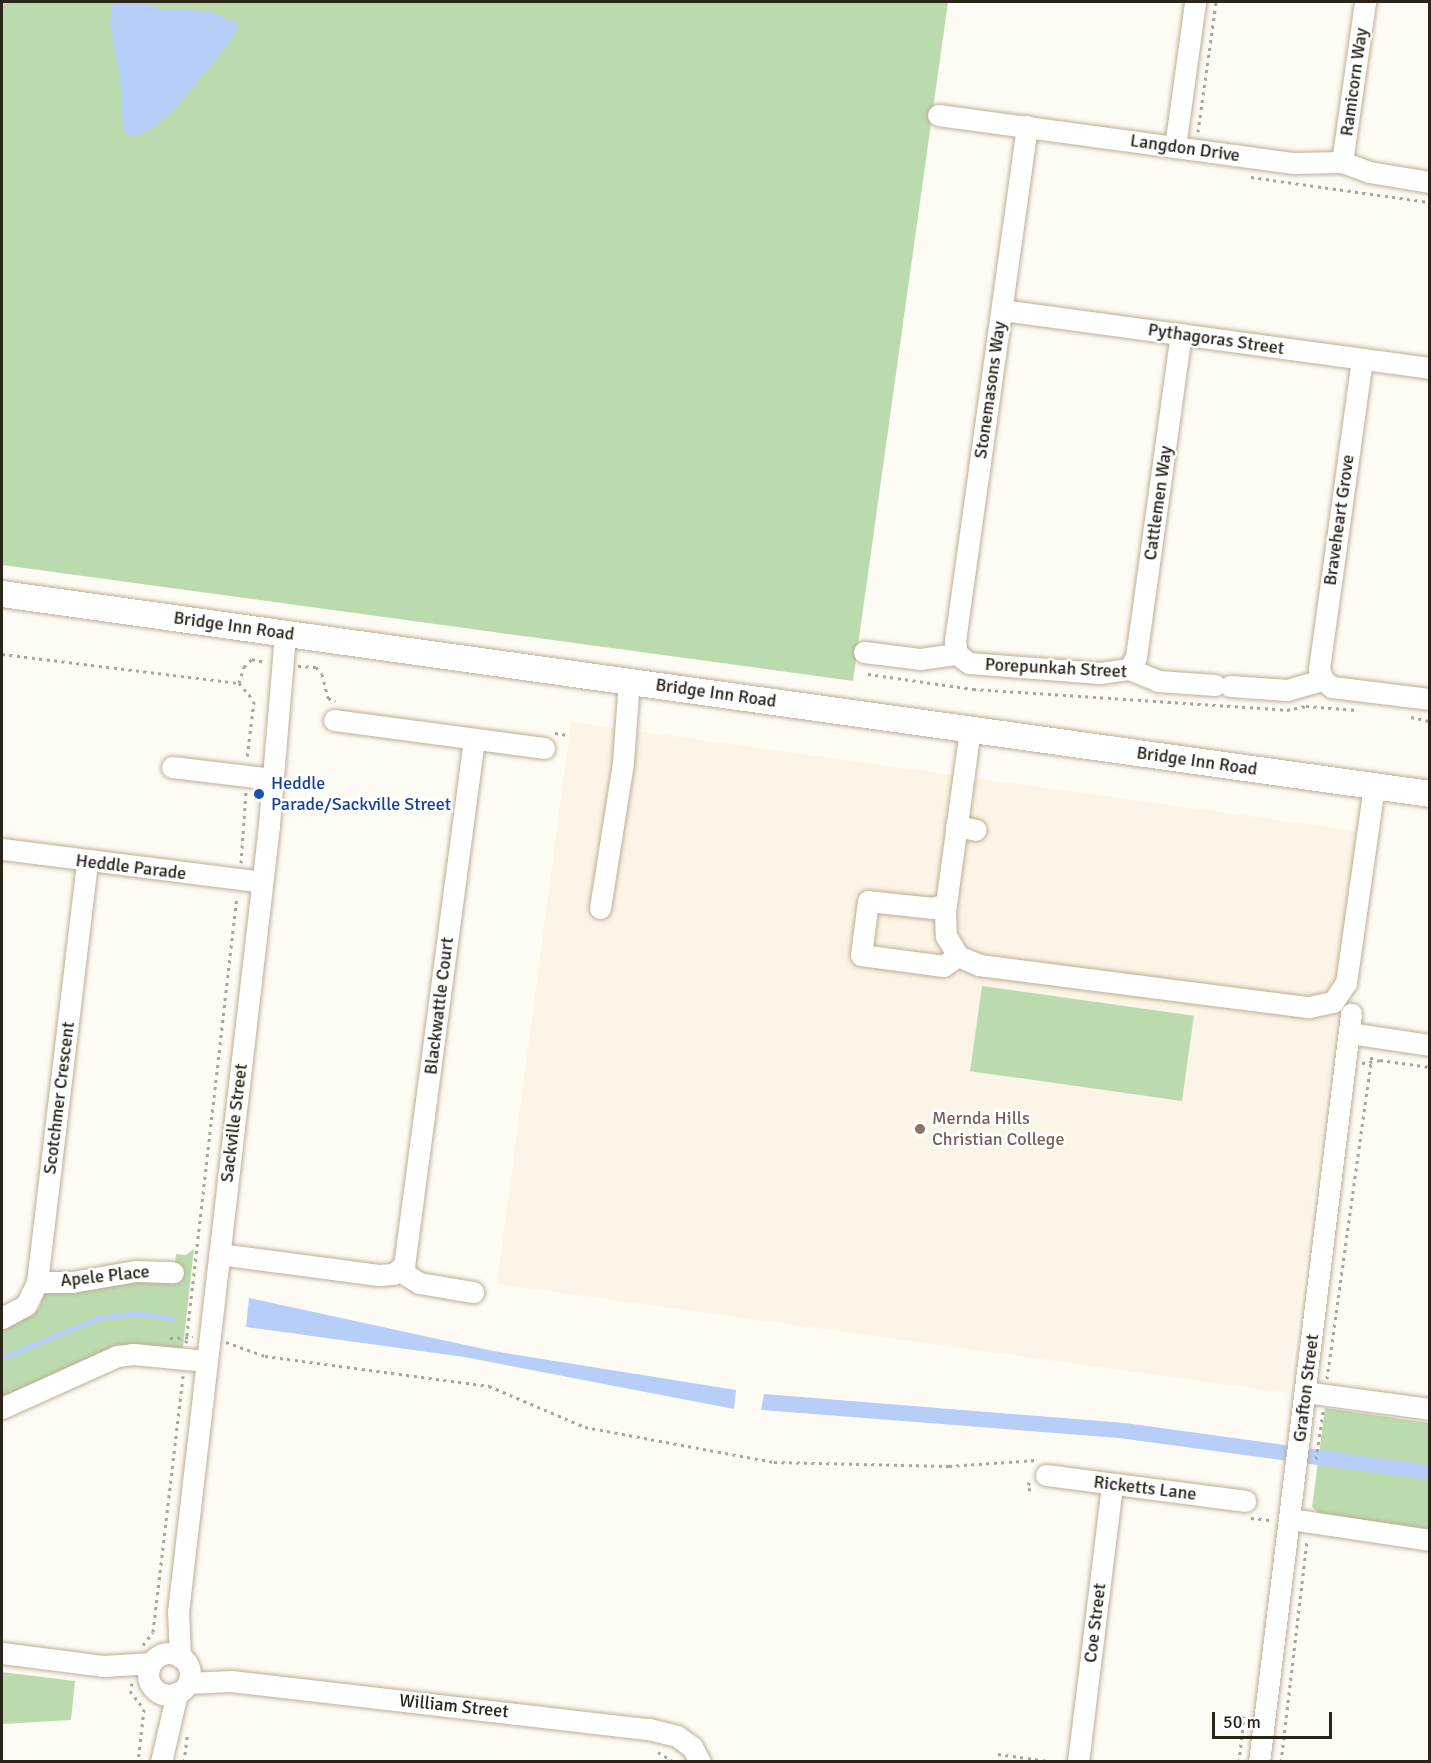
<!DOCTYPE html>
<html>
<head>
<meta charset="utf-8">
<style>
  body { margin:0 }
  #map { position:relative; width:1431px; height:1763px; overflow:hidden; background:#fefbf5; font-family:Signika,sans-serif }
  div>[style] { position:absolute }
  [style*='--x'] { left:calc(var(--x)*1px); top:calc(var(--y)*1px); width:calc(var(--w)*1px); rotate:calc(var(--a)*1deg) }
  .built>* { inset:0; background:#fcf4e6 }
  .green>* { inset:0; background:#bbdbaf; transform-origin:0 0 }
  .water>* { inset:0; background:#b7cef9 }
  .stream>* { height:4.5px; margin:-2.25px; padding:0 2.25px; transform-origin:2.25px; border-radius:2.25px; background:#b7cef9 }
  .path>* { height:3px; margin-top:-1.5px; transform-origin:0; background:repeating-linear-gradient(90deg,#a9a59d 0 3px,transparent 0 7.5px) }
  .roads { filter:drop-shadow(0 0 2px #bdae93) drop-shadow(0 0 2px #bdae93) }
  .minor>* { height:21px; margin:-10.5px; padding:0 10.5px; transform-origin:10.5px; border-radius:10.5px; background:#fff }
  .minor>.ring { margin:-10.5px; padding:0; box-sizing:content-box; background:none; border:21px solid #fff; border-radius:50% }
  .major>* { height:26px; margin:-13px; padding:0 13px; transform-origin:13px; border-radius:13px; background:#fff }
  .dots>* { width:16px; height:16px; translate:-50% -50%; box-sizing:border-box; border:3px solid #fff; border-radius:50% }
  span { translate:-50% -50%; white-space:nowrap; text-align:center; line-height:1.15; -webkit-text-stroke:5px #fff; paint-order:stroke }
  .street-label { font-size:18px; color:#2a2419 }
  .transit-label { font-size:18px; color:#164399 }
  .left { translate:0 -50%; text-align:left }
  .education-label { font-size:18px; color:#785e54 }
  .frame { position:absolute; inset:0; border:3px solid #2a2419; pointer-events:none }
  .scale { position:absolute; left:1212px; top:1712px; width:120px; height:27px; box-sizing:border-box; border:3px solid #2a2419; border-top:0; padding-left:8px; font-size:18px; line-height:21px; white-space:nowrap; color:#2a2419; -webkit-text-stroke:4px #fff; paint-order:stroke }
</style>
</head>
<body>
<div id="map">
  <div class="built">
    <div style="clip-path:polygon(571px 722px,1356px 831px,1342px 974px,1288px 1393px,497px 1284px)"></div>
  </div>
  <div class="green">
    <div style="clip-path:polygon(2px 2px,948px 2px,853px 681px,2px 565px)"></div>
    <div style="left:982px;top:986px;width:214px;height:86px;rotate:8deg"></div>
    <div style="clip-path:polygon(194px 1249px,183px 1347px,2px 1398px,2px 1328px,39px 1309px,46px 1288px,157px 1279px,172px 1284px,176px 1254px,186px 1255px)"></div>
    <div style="clip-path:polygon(1325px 1408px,1429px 1423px,1429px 1529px,1320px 1514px,1312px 1507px)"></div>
    <div style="clip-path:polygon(2px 1672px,75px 1681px,71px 1720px,2px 1724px)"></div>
  </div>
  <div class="water">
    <div style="clip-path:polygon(112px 2px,143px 2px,160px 9px,207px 11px,237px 22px,238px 29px,226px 47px,173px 111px,149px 131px,137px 135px,128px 135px,123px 129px,120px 77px,110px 25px)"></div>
    <div style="clip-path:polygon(249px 1298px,493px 1351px,736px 1390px,734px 1409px,464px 1357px,246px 1327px)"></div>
    <div style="clip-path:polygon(764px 1394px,1125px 1423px,1429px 1465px,1429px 1480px,1119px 1438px,761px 1410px)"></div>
  </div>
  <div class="stream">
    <div style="--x:2;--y:1358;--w:104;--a:-22.6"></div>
    <div style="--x:98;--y:1318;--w:38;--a:-7"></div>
    <div style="--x:136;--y:1313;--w:37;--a:9"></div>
  </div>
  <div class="path">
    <div style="--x:1198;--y:132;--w:131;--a:-82.1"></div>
    <div style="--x:1251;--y:177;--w:181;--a:8"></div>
    <div style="--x:2;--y:654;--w:239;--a:7"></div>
    <div style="--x:239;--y:683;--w:17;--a:-73"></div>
    <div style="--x:244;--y:667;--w:11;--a:-45"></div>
    <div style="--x:252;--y:659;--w:13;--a:13"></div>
    <div style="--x:298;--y:666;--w:18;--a:3"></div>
    <div style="--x:316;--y:667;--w:9;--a:49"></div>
    <div style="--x:322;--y:674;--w:25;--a:76"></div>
    <div style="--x:328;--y:698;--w:8;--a:23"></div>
    <div style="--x:868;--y:674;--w:106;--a:8.1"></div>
    <div style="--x:973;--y:689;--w:315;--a:3.8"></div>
    <div style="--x:1287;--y:710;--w:19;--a:-12"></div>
    <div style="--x:1306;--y:706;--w:51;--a:4.5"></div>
    <div style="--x:239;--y:683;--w:23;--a:50"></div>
    <div style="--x:254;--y:701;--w:57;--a:97"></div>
    <div style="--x:1411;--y:717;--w:19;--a:12"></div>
    <div style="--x:555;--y:733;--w:13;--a:9"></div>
    <div style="--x:241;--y:863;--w:71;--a:-86"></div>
    <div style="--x:1362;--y:1063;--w:18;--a:-9"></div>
    <div style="--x:1380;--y:1060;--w:50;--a:8"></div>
    <div style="--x:170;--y:1338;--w:23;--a:-2"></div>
    <div style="--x:226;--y:1342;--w:41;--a:19.7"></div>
    <div style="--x:265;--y:1356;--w:226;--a:7.6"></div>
    <div style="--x:489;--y:1386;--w:104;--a:23.1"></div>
    <div style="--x:585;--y:1427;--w:192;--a:10.5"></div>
    <div style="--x:774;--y:1462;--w:175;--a:1.3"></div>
    <div style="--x:949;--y:1466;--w:87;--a:-3.9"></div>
    <div style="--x:186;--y:1343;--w:450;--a:-83.5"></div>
    <div style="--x:1327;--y:1379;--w:327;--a:-82.1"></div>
    <div style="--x:1316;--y:1459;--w:48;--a:-81.5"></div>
    <div style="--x:1029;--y:1482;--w:7;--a:98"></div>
    <div style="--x:1028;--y:1489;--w:7;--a:8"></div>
    <div style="--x:1251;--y:1518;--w:19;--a:6"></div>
    <div style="--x:143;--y:1645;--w:16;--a:-52"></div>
    <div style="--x:153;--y:1632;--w:258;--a:-83.3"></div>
    <div style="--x:132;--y:1683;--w:8;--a:104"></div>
    <div style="--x:130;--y:1691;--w:23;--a:52"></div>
    <div style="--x:144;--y:1709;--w:53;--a:96.5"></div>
    <div style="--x:658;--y:1752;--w:19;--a:32"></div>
    <div style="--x:998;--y:1754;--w:58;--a:8"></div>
    <div style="--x:184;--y:1762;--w:26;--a:-83"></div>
    <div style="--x:1239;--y:1762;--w:46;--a:-83.8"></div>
    <div style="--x:1281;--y:1762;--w:224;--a:-83.3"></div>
  </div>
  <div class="roads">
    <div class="minor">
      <div style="--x:938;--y:115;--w:359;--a:7.7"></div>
      <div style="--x:1294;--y:163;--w:48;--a:-1.2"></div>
      <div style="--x:1342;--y:162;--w:29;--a:20"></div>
      <div style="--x:1369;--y:172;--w:62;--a:9.3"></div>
      <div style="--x:1027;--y:126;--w:520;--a:97.96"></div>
      <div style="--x:955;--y:641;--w:13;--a:81"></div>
      <div style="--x:957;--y:654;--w:15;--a:37"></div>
      <div style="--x:969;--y:663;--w:131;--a:4.4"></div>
      <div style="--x:1100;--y:673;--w:29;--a:-8"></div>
      <div style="--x:1129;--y:669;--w:31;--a:22"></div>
      <div style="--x:1158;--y:681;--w:57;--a:4"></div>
      <div style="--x:1175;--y:147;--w:146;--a:-82.1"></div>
      <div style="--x:1342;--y:162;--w:162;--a:-81.8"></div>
      <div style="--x:1002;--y:310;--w:432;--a:7.7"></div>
      <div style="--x:1362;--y:359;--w:313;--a:97.9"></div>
      <div style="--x:1319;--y:669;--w:12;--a:70"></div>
      <div style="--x:1323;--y:680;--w:11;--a:38"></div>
      <div style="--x:1332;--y:687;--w:99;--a:7"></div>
      <div style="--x:864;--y:652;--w:56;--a:7.1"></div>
      <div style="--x:920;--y:659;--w:37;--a:-8"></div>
      <div style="--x:1129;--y:669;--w:14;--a:-60"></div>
      <div style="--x:1136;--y:657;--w:326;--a:-82.1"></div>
      <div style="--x:1230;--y:686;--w:57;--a:4"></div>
      <div style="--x:1287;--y:690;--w:37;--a:-16"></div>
      <div style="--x:334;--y:720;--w:212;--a:7.6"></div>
      <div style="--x:970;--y:729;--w:184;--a:97.8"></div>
      <div style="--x:945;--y:911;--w:25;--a:88"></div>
      <div style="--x:946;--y:936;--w:23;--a:59"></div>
      <div style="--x:958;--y:956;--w:23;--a:23"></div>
      <div style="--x:979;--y:965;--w:333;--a:7.3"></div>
      <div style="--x:1309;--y:1007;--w:25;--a:-12"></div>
      <div style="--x:1333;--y:1002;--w:23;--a:-56"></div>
      <div style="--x:1346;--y:983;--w:199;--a:-81.9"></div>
      <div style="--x:172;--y:767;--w:101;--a:6.8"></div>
      <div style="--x:956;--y:826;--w:20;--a:11"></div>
      <div style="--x:2;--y:849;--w:262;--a:7.2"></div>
      <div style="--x:946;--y:904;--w:14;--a:163"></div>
      <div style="--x:933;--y:908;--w:65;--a:-173.9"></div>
      <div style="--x:868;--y:901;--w:54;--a:97.4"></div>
      <div style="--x:861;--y:955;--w:83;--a:7.6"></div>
      <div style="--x:943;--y:966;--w:18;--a:-34"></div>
      <div style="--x:600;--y:908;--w:148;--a:-81"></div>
      <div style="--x:623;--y:762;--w:82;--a:-85.8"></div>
      <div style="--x:1349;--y:1033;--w:82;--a:8.4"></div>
      <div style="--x:219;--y:1254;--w:161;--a:7.5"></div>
      <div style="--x:379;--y:1275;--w:14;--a:-4"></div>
      <div style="--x:393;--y:1274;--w:14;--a:-36"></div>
      <div style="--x:404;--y:1266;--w:532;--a:-82.43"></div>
      <div style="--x:400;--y:1271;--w:22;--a:32"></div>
      <div style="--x:419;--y:1283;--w:55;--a:9.5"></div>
      <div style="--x:37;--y:1282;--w:35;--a:0"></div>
      <div style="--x:72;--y:1282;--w:65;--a:-9.8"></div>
      <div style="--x:136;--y:1271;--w:37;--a:2"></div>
      <div style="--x:2;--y:1318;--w:27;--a:-28"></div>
      <div style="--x:26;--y:1305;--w:25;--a:-64"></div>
      <div style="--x:37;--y:1282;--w:424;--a:-83.2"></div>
      <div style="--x:1305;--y:1392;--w:126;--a:7.7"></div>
      <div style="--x:2;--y:1408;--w:126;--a:-24.3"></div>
      <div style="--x:117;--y:1356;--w:16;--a:-7"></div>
      <div style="--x:133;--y:1354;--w:73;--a:5.5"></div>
      <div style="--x:1046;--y:1475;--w:201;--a:7.4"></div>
      <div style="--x:1290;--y:1519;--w:142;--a:8.5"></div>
      <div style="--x:2;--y:1653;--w:103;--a:7.3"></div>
      <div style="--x:104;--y:1666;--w:47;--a:-3.7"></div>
      <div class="ring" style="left:148px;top:1653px;width:21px;height:21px"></div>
      <div style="--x:180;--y:1657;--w:45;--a:-92.5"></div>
      <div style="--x:178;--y:1612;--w:792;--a:-83.4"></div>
      <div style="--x:269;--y:825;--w:193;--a:-85.2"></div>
      <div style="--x:188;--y:1683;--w:43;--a:-2.7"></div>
      <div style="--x:231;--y:1681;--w:421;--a:6.6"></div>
      <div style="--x:649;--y:1729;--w:29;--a:14"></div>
      <div style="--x:677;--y:1736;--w:19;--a:36"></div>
      <div style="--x:692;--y:1747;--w:17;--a:62"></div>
      <div style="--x:161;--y:1762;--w:71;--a:-76.9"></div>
      <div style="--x:1078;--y:1762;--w:280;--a:-83"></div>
      <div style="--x:1259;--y:1762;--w:754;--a:-82.99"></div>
    </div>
    <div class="major">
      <div style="--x:2;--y:594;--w:1442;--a:7.97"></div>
    </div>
  </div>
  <div class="dots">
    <div style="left:259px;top:794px;background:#1a4fb4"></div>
    <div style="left:920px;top:1129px;background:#8d6e63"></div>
  </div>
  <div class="street-label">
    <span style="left:1354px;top:82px;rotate:-82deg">Ramicorn Way</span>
    <span style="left:1185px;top:148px;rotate:8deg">Langdon Drive</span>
    <span style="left:1216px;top:339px;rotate:8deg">Pythagoras Street</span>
    <span style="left:990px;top:390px;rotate:-82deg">Stonemasons Way</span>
    <span style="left:1158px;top:503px;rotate:-82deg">Cattlemen Way</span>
    <span style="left:1339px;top:520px;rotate:-82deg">Braveheart Grove</span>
    <span style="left:234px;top:626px;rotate:8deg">Bridge Inn Road</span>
    <span style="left:1056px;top:668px;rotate:3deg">Porepunkah Street</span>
    <span style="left:716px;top:693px;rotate:8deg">Bridge Inn Road</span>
    <span style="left:1197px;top:761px;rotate:8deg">Bridge Inn Road</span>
    <span style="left:131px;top:867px;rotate:7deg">Heddle Parade</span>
    <span style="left:439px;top:1006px;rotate:-83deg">Blackwattle Court</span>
    <span style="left:59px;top:1098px;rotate:-83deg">Scotchmer Crescent</span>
    <span style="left:234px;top:1123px;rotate:-83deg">Sackville Street</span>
    <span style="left:105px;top:1276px;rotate:-6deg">Apele Place</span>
    <span style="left:1306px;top:1388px;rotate:-83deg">Grafton Street</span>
    <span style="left:1145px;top:1488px;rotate:7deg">Ricketts Lane</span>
    <span style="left:1095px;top:1623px;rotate:-83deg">Coe Street</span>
    <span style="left:454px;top:1706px;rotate:6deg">William Street</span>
  </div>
  <div class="transit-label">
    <span class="left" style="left:271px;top:794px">Heddle<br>Parade/Sackville Street</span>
  </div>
  <div class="education-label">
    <span class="left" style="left:932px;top:1129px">Mernda Hills<br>Christian College</span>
  </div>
  <div class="frame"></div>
  <div class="scale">50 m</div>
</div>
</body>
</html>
